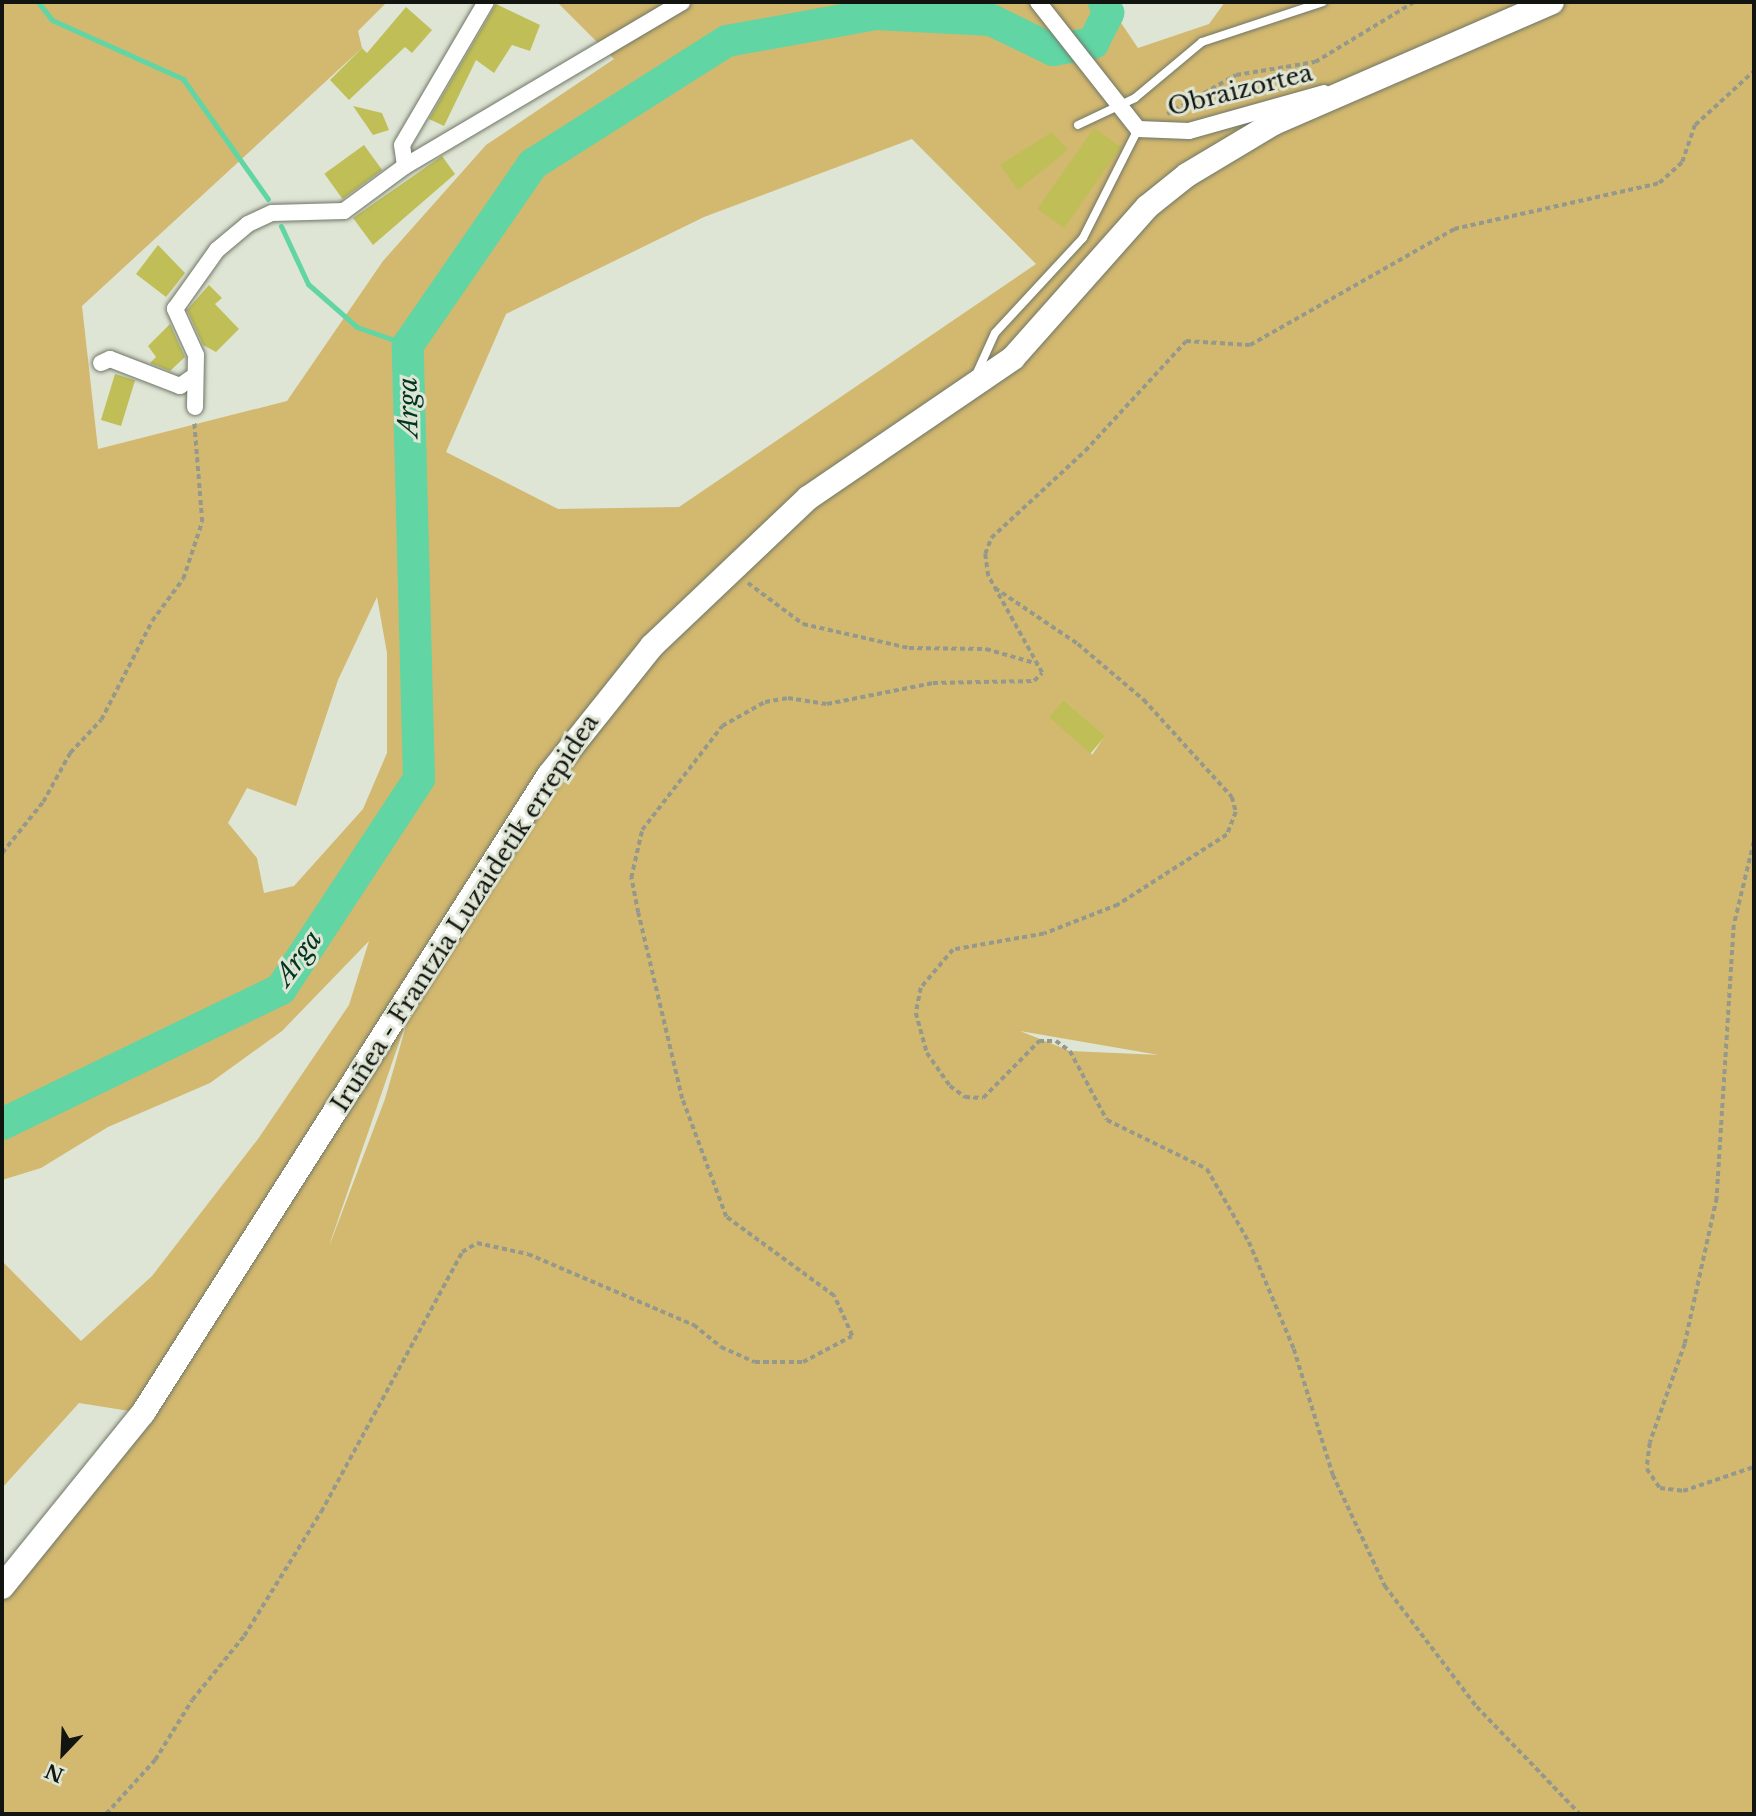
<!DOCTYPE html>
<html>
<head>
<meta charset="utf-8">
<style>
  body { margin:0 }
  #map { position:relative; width:1756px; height:1816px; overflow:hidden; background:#dee5d4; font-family:"Libre Baskerville",serif }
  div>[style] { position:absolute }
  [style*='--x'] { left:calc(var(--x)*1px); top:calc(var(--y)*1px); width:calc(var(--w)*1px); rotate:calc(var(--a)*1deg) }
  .green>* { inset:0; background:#d3b86f }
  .stream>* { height:5px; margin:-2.5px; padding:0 2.5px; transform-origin:2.5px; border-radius:2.5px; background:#61d5a4 }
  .river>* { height:32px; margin:-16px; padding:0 16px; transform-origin:16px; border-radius:16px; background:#61d5a4 }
  .building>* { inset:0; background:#c0bf57; transform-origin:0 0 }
  .path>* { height:3.5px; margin-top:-1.75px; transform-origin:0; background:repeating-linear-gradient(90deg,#94998c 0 5px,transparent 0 8.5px) }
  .roads { filter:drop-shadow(0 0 2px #6f7667) drop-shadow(0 0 2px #6f7667) }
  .service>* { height:8px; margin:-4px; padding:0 4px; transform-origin:4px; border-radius:4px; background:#fff }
  .minor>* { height:16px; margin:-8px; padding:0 8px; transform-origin:8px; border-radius:8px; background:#fff }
  .trunk>* { height:24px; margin:-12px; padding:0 12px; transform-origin:12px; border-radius:12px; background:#fff }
  span { translate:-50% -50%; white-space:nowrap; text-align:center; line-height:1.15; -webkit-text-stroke:6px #dee5d4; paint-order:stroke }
  .street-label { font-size:24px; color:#12140f }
  .water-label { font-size:26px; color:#003522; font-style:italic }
  .frame { position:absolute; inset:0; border:4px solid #12140f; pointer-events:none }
  .north { position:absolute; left:28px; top:1718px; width:70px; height:70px; -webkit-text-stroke:5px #dee5d4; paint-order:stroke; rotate:203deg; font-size:19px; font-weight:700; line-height:28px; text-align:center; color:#12140f }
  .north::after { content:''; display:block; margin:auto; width:24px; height:32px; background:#12140f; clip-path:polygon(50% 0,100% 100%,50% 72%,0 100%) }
</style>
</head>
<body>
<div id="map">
  <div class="green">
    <div style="clip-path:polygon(evenodd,2px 2px,387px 2px,358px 31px,362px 48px,82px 306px,98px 449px,287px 401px,383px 261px,486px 145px,614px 59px,557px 2px,1107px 2px,1138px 48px,1209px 24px,1225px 2px,1754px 2px,1754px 1814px,2px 1814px,2px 1587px,142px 1413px,79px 1403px,2px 1488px,2px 1261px,81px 1341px,152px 1276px,258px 1139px,349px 1005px,369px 941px,282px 1031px,210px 1083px,108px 1127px,41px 1168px,2px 1180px,2px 2px,912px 139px,1036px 264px,679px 507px,558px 509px,446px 452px,506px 314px,704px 217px,912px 139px,2px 2px,377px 597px,387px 653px,387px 753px,363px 809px,294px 886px,264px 893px,257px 858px,228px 823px,247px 788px,296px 806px,338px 680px,377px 597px,2px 2px,1064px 700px,1105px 736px,1092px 755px,1064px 700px,2px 2px,412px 1005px,385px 1099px,330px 1244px,330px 1243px,412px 1005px,2px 2px,1020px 1031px,1159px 1055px,1160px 1055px,1070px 1051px,1020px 1031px)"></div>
  </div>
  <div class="stream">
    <div style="--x:38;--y:2;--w:23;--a:52"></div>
    <div style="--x:52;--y:20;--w:144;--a:24.2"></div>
    <div style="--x:183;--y:79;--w:147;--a:54.7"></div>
    <div style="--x:281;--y:226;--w:64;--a:65"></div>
    <div style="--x:308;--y:284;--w:65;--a:41.3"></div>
    <div style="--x:357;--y:327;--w:54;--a:19.4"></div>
  </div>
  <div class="river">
    <div style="--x:2;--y:1124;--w:310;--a:-25.8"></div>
    <div style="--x:281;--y:989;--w:251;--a:-56.7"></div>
    <div style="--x:419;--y:779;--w:434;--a:-91.5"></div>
    <div style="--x:408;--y:345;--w:220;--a:-55.4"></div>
    <div style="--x:533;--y:164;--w:230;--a:-32.4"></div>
    <div style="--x:727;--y:41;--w:151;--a:-10.3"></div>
    <div style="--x:876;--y:14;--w:115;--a:3"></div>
    <div style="--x:991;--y:20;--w:69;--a:25.8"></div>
    <div style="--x:1053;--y:50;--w:41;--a:-9.9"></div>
    <div style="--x:1093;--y:43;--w:34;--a:-63"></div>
    <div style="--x:1108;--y:13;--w:12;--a:-110"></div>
  </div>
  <div class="building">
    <div style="clip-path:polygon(496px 4px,540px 25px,530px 51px,512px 45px,494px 73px,476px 60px,444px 126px,429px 119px)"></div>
    <div style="clip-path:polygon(406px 7px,432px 30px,412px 53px,405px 47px,349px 100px,330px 80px,362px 48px,367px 53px)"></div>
    <div style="clip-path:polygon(353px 106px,382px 113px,389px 130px,373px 135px)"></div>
    <div style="left:1094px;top:128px;width:33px;height:99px;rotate:35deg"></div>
    <div style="clip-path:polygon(1052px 132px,1068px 150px,1018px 190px,1000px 165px)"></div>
    <div style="left:364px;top:145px;width:31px;height:49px;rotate:54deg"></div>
    <div style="clip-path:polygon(442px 156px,455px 174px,373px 245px,353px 218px)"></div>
    <div style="clip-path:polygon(158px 245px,185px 273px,166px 297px,136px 274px)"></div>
    <div style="clip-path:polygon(209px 285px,222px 298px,215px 304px,239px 329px,216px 352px,203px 345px,187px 310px)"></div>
    <div style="clip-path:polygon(170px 324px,185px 357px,170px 371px,150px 363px,156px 357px,148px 346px)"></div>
    <div style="left:115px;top:374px;width:21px;height:48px;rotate:17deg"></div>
    <div style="left:1064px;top:700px;width:55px;height:23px;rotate:41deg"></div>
  </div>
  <div class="path">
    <div style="--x:1167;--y:114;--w:79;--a:-29.5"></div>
    <div style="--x:1236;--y:75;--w:80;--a:-9.3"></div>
    <div style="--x:1315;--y:62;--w:116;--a:-31.2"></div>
    <div style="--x:748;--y:583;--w:69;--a:36.7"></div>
    <div style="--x:803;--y:624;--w:109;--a:12.8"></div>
    <div style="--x:909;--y:648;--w:77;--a:0.7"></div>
    <div style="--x:986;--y:649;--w:54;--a:16.1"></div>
    <div style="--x:995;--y:588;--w:100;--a:34"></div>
    <div style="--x:1078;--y:644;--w:87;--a:40.3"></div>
    <div style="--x:1144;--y:700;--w:131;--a:47.8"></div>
    <div style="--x:1232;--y:797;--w:16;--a:75"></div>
    <div style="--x:1236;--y:812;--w:25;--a:111"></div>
    <div style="--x:1227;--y:835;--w:130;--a:147.3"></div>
    <div style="--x:1118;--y:905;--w:79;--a:158.6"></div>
    <div style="--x:1044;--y:934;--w:92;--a:170"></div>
    <div style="--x:953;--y:950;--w:50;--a:130.1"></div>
    <div style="--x:921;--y:988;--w:25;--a:101"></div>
    <div style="--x:916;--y:1013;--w:41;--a:74.6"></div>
    <div style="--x:927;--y:1053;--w:40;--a:55.1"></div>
    <div style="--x:950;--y:1086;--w:19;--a:36"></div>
    <div style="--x:965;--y:1097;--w:18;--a:3"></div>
    <div style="--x:983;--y:1098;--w:80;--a:-45.5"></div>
    <div style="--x:1039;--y:1041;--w:17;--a:0"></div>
    <div style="--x:1056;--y:1041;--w:17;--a:36"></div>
    <div style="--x:1070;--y:1051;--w:78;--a:61.8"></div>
    <div style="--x:1107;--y:1120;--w:111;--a:26.1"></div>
    <div style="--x:1207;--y:1169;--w:84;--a:60.1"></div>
    <div style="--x:1249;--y:1242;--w:116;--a:67.2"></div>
    <div style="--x:1294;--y:1349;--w:132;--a:72.8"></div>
    <div style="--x:1333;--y:1475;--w:123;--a:64.9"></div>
    <div style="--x:1385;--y:1586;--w:152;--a:52.8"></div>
    <div style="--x:1477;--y:1707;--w:149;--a:46.1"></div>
    <div style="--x:1754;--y:842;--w:85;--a:103.5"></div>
    <div style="--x:1734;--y:925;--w:274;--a:93.6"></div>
    <div style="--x:1717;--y:1198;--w:149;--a:102.4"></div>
    <div style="--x:1685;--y:1344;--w:105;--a:109.5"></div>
    <div style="--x:1650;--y:1443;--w:26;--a:97"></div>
    <div style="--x:1647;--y:1469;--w:23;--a:56"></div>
    <div style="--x:1660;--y:1488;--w:23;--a:7"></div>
    <div style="--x:1683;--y:1491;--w:75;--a:-18.7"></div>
    <div style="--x:2;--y:853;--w:65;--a:-51.2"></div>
    <div style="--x:43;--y:802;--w:56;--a:-61.1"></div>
    <div style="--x:70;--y:753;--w:45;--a:-46.8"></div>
    <div style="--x:101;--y:720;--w:111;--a:-62.7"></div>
    <div style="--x:152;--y:621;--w:52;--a:-53.6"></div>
    <div style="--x:183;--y:579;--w:60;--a:-71.6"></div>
    <div style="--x:202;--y:522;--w:100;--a:-94.6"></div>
    <div style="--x:106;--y:1814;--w:73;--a:-47.8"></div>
    <div style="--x:155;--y:1760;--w:70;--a:-58.3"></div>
    <div style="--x:192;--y:1700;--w:82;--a:-50.9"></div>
    <div style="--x:244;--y:1636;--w:146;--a:-58.2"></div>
    <div style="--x:321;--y:1512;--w:296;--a:-61.5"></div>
    <div style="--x:462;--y:1252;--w:17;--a:-31"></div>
    <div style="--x:477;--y:1243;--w:52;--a:12.2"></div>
    <div style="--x:528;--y:1254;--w:181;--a:23.2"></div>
    <div style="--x:694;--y:1325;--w:35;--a:39"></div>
    <div style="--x:721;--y:1347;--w:37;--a:24"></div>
    <div style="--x:755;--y:1362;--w:48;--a:0"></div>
    <div style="--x:803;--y:1362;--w:55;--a:-28"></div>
    <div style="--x:852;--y:1336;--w:44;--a:-114.2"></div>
    <div style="--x:834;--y:1296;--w:134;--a:-143.8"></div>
    <div style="--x:726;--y:1217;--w:126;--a:-110.4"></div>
    <div style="--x:682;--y:1099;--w:191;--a:-103.3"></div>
    <div style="--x:638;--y:913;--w:36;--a:-101"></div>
    <div style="--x:631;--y:878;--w:49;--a:-77.1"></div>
    <div style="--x:642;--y:830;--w:131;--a:-52.4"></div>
    <div style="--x:722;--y:726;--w:49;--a:-29.2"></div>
    <div style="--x:765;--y:702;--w:23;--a:-10"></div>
    <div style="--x:788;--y:698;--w:39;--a:9"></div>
    <div style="--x:827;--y:704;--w:108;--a:-11.2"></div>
    <div style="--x:933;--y:683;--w:101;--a:-1.1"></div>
    <div style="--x:1034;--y:681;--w:11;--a:-45"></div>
    <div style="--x:1042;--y:673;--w:111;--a:-119.1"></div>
    <div style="--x:988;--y:576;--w:22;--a:-98"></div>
    <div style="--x:985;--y:554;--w:17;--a:-69"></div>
    <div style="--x:991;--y:538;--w:128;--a:-42.8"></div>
    <div style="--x:1085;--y:451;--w:149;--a:-47.4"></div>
    <div style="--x:1186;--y:341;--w:64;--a:3.6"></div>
    <div style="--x:1250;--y:345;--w:235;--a:-29.6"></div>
    <div style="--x:1454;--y:229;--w:210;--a:-12.6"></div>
    <div style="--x:1659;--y:183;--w:31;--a:-42"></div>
    <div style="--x:1682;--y:162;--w:39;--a:-71"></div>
    <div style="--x:1695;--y:125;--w:80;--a:-42.5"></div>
  </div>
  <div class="roads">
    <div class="service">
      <div style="--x:1078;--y:125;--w:63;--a:-25.3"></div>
      <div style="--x:1135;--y:98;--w:87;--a:-39.9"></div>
      <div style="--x:1202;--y:42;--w:127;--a:-18.3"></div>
      <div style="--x:976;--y:375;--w:46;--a:-65.7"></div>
      <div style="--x:995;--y:333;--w:129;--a:-47.2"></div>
      <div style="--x:1083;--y:238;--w:122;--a:-63.2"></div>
    </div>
    <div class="minor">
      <div style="--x:1038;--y:2;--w:162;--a:51.8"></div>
      <div style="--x:1138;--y:129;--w:51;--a:2.2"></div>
      <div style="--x:1189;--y:131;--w:140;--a:-15.7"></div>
      <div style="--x:405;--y:166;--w:21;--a:-98"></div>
      <div style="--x:402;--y:145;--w:166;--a:-59.6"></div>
      <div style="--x:101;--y:363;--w:10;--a:-24"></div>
      <div style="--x:110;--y:359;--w:75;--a:21.1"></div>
      <div style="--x:180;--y:386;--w:16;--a:-35"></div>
      <div style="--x:195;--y:407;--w:52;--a:-88.9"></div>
      <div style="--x:196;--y:355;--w:51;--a:-114.5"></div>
      <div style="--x:175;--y:309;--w:72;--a:-54.6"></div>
      <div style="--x:217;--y:250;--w:40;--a:-40"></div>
      <div style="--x:248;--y:224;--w:26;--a:-25"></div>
      <div style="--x:272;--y:213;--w:72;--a:-1.6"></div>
      <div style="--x:344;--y:211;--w:76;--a:-36.4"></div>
      <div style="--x:405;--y:166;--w:322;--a:-30.6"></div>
    </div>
    <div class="trunk">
      <div style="--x:2;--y:1587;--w:224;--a:-51"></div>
      <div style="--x:143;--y:1413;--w:756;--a:-57.53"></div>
      <div style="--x:549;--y:775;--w:165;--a:-51.4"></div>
      <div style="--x:652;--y:646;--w:215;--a:-43.5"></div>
      <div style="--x:808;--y:498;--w:248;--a:-34.3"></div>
      <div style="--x:1013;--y:358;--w:202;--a:-48.4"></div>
      <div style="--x:1147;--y:207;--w:51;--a:-38.7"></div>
      <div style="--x:1187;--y:175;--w:101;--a:-30.9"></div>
      <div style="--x:1274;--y:123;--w:303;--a:-23.5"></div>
    </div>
  </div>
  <div class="street-label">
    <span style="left:1240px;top:90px;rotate:-14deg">Obraizortea</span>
    <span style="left:465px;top:913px;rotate:-57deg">Iruñea - Frantzia Luzaidetik errepidea</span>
  </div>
  <div class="water-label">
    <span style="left:409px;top:407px;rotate:-91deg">Arga</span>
    <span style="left:299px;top:958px;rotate:-54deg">Arga</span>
  </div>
  <div class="frame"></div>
  <div class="north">N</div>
</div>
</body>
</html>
